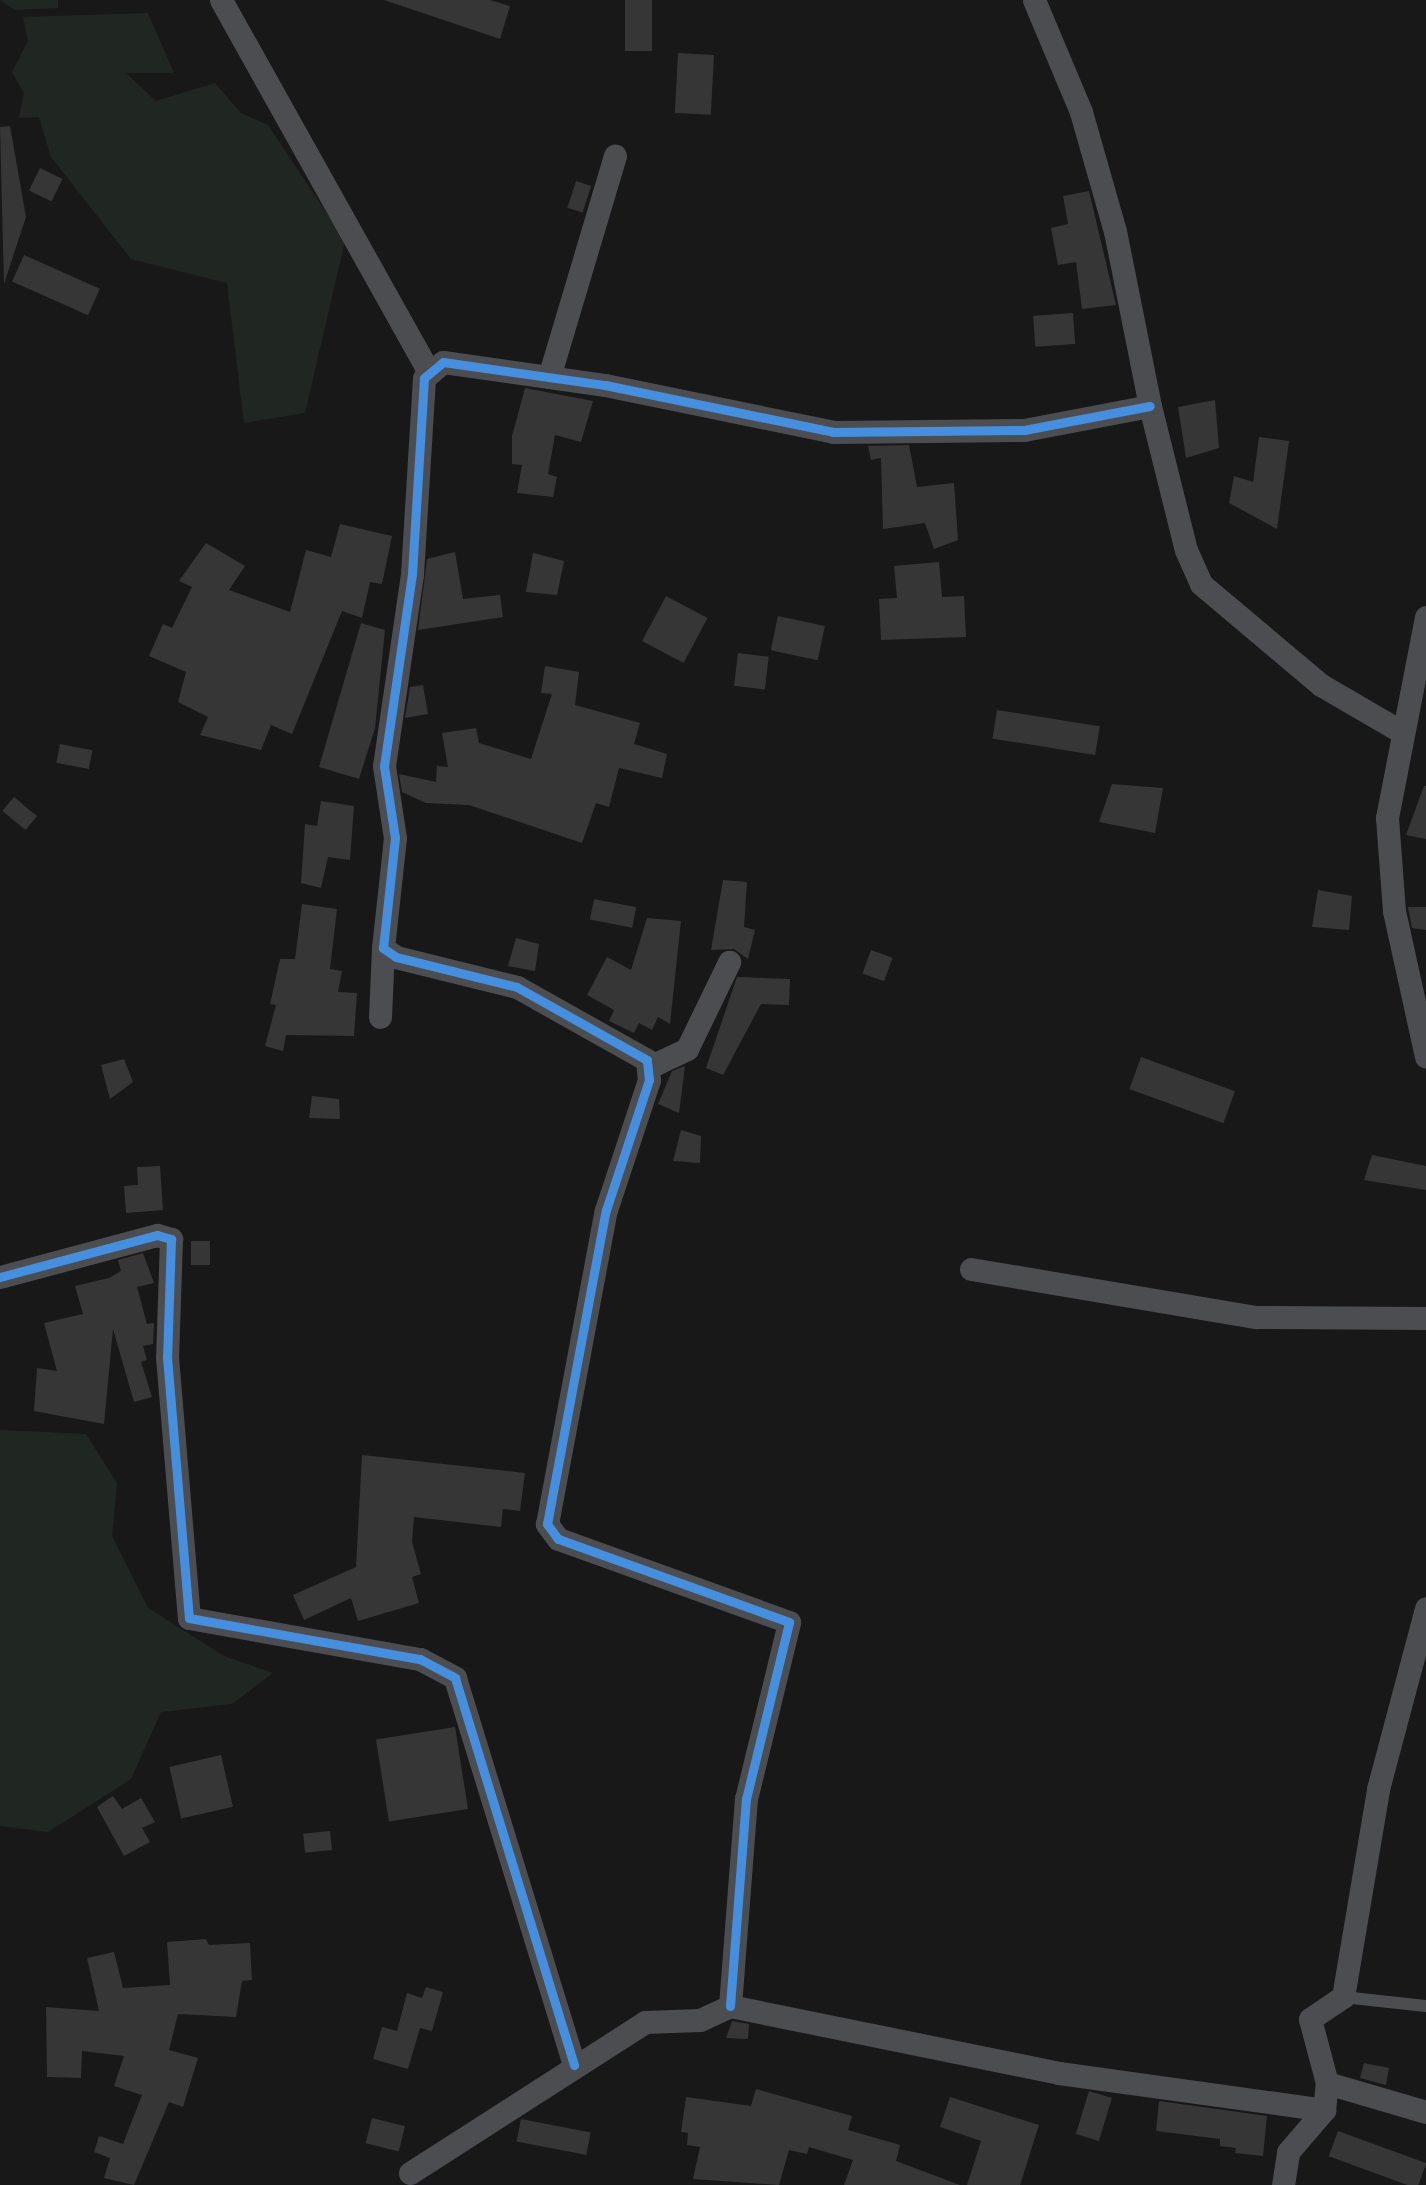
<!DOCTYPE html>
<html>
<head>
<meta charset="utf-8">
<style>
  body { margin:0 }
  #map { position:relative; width:1426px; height:2185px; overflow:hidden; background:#181818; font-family:"IBM Plex Sans",sans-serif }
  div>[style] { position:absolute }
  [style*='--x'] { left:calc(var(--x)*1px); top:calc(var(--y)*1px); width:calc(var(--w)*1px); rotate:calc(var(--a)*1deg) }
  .green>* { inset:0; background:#202722 }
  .building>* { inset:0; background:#363637; transform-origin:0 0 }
  .lane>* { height:12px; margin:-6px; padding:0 6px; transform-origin:6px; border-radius:6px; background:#4c4d51 }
  .street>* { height:23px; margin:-11.5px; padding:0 11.5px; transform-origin:11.5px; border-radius:11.5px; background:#4c4d51 }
  .cycleway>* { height:9px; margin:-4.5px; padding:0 4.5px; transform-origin:4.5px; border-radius:4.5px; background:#468fdf }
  span { translate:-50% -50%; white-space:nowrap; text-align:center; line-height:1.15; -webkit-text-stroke:7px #121214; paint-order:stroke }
</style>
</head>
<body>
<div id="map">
  <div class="green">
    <div style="clip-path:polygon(0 0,58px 0,58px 8px,15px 10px)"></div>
    <div style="clip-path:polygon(148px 13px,174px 73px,126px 73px,156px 101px,215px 83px,241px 113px,268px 125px,345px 241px,305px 413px,244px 423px,227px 283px,131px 259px,51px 157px,39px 117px,19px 118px,24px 93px,12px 72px,28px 41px,23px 17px)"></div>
    <div style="clip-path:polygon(0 1430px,86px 1434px,117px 1483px,112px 1536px,148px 1608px,224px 1656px,273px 1673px,232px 1704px,161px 1712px,131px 1779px,48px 1832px,0 1826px)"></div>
  </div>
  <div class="building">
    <div style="clip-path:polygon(384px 0,490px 0,510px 6px,500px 39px)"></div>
    <div style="left:625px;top:0;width:27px;height:51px"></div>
    <div style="left:678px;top:53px;width:36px;height:60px;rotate:3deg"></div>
    <div style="clip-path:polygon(10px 126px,26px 217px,4px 284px,0 127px)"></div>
    <div style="left:40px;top:168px;width:25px;height:25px;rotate:26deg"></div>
    <div style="left:576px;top:181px;width:16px;height:28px;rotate:18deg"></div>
    <div style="clip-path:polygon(1089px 191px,1116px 305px,1082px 309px,1076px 262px,1058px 265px,1051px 228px,1068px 224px,1063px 196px)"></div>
    <div style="left:24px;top:255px;width:83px;height:29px;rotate:24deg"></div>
    <div style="left:1073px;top:313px;width:31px;height:40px;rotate:86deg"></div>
    <div style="clip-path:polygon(525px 388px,593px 401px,581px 442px,555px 435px,548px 474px,557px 477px,553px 497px,517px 493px,522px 465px,512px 464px,512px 436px)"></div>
    <div style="clip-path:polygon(1215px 400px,1219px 448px,1186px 458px,1178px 407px)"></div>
    <div style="clip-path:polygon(1259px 437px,1289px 441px,1277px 529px,1229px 503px,1234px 476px,1253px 482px)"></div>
    <div style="clip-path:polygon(909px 445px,917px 487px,954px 483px,958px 540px,934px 549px,925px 523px,883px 529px,881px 458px,871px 460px,868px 446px)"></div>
    <div style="clip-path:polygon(340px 524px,392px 536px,382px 584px,370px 582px,362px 618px,342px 611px,292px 734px,271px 725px,261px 750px,200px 735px,208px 717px,178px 702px,186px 672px,149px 656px,163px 624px,172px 628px,192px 587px,179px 581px,206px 543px,245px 566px,229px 590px,290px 612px,306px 550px,331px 557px)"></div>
    <div style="clip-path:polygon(455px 552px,463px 599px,500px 595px,503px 617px,418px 630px,427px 559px)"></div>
    <div style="clip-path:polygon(533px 553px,564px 561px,557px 595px,526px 592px)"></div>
    <div style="clip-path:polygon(939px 562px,942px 597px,964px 596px,966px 637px,881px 640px,879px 599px,897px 598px,894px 566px)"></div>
    <div style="left:666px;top:596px;width:47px;height:51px;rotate:28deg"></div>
    <div style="left:778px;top:616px;width:48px;height:35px;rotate:12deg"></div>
    <div style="clip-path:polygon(361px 623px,385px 630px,375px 728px,359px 779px,319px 767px)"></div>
    <div style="left:738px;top:653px;width:31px;height:33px;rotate:7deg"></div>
    <div style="clip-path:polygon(545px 666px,579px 672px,575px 705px,640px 723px,634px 744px,667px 754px,662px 778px,619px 768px,609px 807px,596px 803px,582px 843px,469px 805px,426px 803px,402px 792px,399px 774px,436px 782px,437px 766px,448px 767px,442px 733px,476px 728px,479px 743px,531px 759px,552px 694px,541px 693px)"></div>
    <div style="clip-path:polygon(423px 685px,428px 714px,405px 718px,410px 687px)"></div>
    <div style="left:997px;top:710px;width:104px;height:29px;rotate:9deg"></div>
    <div style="left:60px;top:744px;width:33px;height:19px;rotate:11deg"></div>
    <div style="clip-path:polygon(1112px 784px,1163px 788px,1155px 833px,1099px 822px)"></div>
    <div style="clip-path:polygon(1424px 786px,1426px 786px,1426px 839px,1406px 835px)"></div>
    <div style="left:14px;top:797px;width:30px;height:18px;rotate:40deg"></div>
    <div style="clip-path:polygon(321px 801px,354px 806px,350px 860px,328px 857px,321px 888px,301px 883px,305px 824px,317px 826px)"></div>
    <div style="clip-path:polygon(723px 880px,747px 882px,744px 927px,755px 930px,748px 959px,734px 949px,711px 950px)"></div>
    <div style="clip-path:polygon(1318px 890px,1352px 896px,1349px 930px,1312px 927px)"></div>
    <div style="left:594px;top:899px;width:43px;height:21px;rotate:11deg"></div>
    <div style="clip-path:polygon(302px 904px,337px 909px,330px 969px,342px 971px,338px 992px,357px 993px,354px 1036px,286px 1035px,283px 1051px,265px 1046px,276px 1005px,270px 1004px,280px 959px,295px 959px)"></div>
    <div style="clip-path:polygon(1408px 907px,1426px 907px,1426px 930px,1412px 928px)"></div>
    <div style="clip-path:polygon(647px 918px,681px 921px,670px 1024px,658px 1017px,652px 1030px,639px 1023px,634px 1033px,609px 1021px,614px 1010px,587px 995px,607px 957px,631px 970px)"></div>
    <div style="clip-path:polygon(516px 938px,539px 944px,535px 971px,508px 966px)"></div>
    <div style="left:871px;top:950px;width:23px;height:25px;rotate:20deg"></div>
    <div style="clip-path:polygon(737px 977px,790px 979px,789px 1005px,761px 1004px,723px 1075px,706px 1068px)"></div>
    <div style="left:1141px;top:1057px;width:100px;height:34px;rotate:20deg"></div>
    <div style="clip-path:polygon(124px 1059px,133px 1082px,110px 1099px,101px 1065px)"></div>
    <div style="clip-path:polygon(685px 1066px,679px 1113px,658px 1104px,672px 1071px)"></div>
    <div style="clip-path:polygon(312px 1096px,339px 1099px,340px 1119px,309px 1118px)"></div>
    <div style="clip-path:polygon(681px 1130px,701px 1136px,700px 1163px,673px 1161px)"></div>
    <div style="clip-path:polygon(1372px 1155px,1426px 1166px,1426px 1190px,1364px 1180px)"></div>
    <div style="clip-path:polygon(160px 1166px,163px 1210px,126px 1213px,124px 1186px,138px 1185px,137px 1167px)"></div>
    <div style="left:191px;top:1241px;width:19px;height:24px"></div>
    <div style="clip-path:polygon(143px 1253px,154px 1283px,137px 1287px,147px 1324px,154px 1323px,153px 1344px,143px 1346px,147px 1360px,141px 1362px,152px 1397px,134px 1402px,113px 1329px,104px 1424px,34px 1411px,37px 1368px,57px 1371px,44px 1323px,83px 1314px,75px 1286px,109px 1278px,121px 1271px,118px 1260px)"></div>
    <div style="clip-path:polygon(362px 1455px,525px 1473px,520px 1511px,503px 1509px,501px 1527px,414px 1517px,412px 1542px,421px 1574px,412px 1577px,419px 1603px,358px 1621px,351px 1598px,304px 1620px,293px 1595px,356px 1567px)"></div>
    <div style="left:455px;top:1727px;width:83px;height:80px;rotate:81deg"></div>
    <div style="left:221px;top:1755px;width:53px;height:53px;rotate:77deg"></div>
    <div style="clip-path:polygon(113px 1796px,122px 1809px,141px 1798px,155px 1822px,142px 1828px,150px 1842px,124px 1856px,97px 1807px)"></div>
    <div style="left:330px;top:1831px;width:19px;height:27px;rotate:84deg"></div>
    <div style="clip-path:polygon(206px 1939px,209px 1945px,250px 1943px,252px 1980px,242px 1981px,236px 2017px,178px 2014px,169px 2050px,198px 2058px,183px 2107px,169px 2102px,134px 2185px,104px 2178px,110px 2158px,94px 2152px,99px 2136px,123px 2144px,142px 2095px,114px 2086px,124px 2056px,82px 2051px,81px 2078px,47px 2077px,46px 2007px,99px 2011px,87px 1958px,114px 1952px,123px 1988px,170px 1985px,167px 1942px)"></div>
    <div style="clip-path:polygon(426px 1987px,443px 1992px,432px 2031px,420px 2028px,408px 2069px,373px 2059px,382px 2027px,397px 2031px,407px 1993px,422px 1998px)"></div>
    <div style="clip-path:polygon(732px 2021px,749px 2024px,748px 2039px,726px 2038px)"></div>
    <div style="clip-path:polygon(1364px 2063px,1389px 2068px,1386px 2085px,1360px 2078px)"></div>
    <div style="clip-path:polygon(756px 2089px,852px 2116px,848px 2130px,900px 2145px,896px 2161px,960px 2185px,844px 2185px,853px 2160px,809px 2147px,807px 2154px,789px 2150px,779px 2185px,693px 2179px,700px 2147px,687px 2145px,688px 2133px,681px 2132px,686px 2097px,751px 2106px)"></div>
    <div style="left:1089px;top:2091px;width:24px;height:45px;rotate:17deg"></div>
    <div style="clip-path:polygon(950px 2097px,1039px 2125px,1020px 2185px,967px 2185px,981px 2141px,940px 2127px)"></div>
    <div style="clip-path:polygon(1159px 2101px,1267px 2116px,1263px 2156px,1235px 2153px,1236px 2148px,1220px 2146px,1220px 2139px,1156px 2131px)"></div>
    <div style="left:372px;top:2118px;width:34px;height:26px;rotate:14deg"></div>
    <div style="left:521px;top:2119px;width:71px;height:23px;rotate:11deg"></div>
    <div style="left:1338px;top:2131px;width:94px;height:27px;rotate:20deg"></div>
  </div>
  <div class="lane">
    <div style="--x:1343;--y:1997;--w:83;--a:6.2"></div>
  </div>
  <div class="street">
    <div style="--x:221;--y:0;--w:424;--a:60.8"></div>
    <div style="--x:1034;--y:0;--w:121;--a:67.2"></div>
    <div style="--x:1081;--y:112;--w:124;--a:74.1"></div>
    <div style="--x:1115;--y:231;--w:178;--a:78.7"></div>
    <div style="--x:1150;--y:406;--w:148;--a:76"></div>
    <div style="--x:1186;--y:550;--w:37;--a:66"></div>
    <div style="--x:1201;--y:584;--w:157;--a:40.1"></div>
    <div style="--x:1321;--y:685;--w:91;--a:30.2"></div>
    <div style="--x:549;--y:377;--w:231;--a:-73.4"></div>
    <div style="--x:1426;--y:617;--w:205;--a:101"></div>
    <div style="--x:1387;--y:818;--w:93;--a:85.7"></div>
    <div style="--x:1394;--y:911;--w:149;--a:77.6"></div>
    <div style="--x:380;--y:1017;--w:69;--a:-87.5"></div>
    <div style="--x:649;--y:1067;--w:42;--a:-25.3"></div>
    <div style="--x:687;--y:1049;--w:97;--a:-64.2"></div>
    <div style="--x:971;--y:1269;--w:289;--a:9.6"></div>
    <div style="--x:1256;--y:1317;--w:170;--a:0.3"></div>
    <div style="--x:0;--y:1277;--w:163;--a:-15"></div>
    <div style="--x:157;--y:1235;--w:15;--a:16"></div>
    <div style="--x:171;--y:1239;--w:118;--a:91.9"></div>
    <div style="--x:167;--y:1357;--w:262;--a:85.2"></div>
    <div style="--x:189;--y:1618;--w:235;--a:10.1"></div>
    <div style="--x:420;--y:1659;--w:40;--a:28"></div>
    <div style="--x:455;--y:1678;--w:405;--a:72.9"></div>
    <div style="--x:730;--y:2006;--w:208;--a:-85.6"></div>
    <div style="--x:746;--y:1799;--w:182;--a:-76.3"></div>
    <div style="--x:789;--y:1622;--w:245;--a:-160.2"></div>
    <div style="--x:558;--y:1539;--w:19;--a:-126"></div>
    <div style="--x:547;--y:1524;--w:319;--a:-79.4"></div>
    <div style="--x:606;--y:1210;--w:137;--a:-71.7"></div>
    <div style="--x:649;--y:1080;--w:20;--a:-96"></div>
    <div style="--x:647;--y:1060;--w:149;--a:-150.7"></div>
    <div style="--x:517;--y:987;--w:125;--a:-166.1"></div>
    <div style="--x:396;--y:957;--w:16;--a:-145"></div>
    <div style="--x:383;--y:948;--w:111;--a:-83.8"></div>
    <div style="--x:395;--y:838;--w:73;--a:-98.7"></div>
    <div style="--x:384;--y:766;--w:194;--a:-81.7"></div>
    <div style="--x:412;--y:574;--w:196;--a:-86.5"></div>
    <div style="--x:424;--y:378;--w:25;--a:-40"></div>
    <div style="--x:443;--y:362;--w:164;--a:8.1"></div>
    <div style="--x:605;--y:385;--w:233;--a:11.6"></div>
    <div style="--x:833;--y:432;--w:191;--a:-0.6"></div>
    <div style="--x:1024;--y:430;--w:128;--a:-10.8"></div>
    <div style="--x:1327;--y:2083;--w:103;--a:16.3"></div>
    <div style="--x:410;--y:2173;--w:279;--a:-32.7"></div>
    <div style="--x:645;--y:2022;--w:55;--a:-2.1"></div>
    <div style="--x:700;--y:2020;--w:33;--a:-25"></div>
    <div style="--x:730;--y:2006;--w:336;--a:11.5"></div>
    <div style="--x:1059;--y:2073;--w:268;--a:7.9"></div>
    <div style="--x:1283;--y:2185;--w:33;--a:-81"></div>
    <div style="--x:1288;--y:2152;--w:55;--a:-49.4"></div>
    <div style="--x:1324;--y:2110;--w:27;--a:-84"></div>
    <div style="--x:1327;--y:2083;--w:66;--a:-104.9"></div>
    <div style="--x:1310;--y:2019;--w:40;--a:-34"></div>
    <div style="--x:1343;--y:1997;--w:211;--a:-80.4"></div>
    <div style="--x:1378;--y:1789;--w:187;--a:-75.1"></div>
  </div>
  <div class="cycleway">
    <div style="--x:0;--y:1277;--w:163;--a:-15"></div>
    <div style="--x:157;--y:1235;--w:15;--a:16"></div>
    <div style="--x:171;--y:1239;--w:118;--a:91.9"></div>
    <div style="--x:167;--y:1357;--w:262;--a:85.2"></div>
    <div style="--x:189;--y:1618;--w:235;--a:10.1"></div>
    <div style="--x:420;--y:1659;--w:40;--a:28"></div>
    <div style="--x:455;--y:1678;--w:405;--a:72.9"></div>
    <div style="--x:730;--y:2006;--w:208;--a:-85.6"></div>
    <div style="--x:746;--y:1799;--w:182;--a:-76.3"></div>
    <div style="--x:789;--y:1622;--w:245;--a:-160.2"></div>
    <div style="--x:558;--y:1539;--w:19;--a:-126"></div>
    <div style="--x:547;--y:1524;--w:319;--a:-79.4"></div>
    <div style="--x:606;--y:1210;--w:137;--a:-71.7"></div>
    <div style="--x:649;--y:1080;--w:20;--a:-96"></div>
    <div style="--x:647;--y:1060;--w:149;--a:-150.7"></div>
    <div style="--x:517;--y:987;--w:125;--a:-166.1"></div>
    <div style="--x:396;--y:957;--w:16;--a:-145"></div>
    <div style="--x:383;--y:948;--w:111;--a:-83.8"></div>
    <div style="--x:395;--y:838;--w:73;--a:-98.7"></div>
    <div style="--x:384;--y:766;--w:194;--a:-81.7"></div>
    <div style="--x:412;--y:574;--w:196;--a:-86.5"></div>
    <div style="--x:424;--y:378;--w:25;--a:-40"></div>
    <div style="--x:443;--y:362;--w:164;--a:8.1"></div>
    <div style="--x:605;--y:385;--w:233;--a:11.6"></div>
    <div style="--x:833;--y:432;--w:191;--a:-0.6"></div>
    <div style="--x:1024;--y:430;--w:128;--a:-10.8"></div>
  </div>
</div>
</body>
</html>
